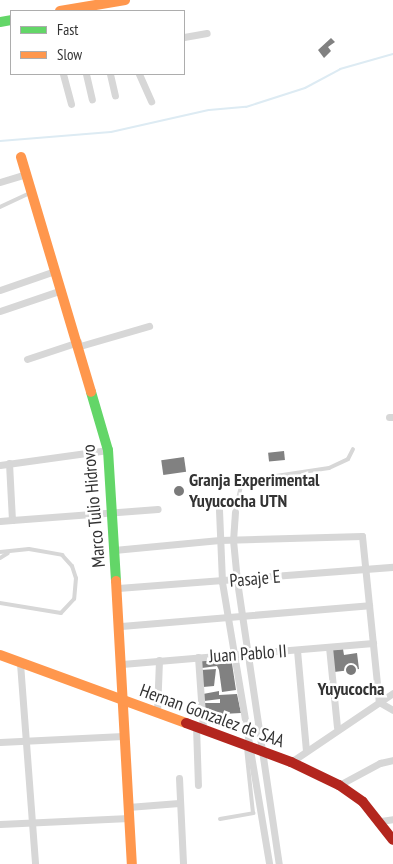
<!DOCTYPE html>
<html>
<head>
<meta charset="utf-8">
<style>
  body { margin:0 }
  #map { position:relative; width:393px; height:864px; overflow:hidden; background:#fff; font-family:"PT Sans Narrow",sans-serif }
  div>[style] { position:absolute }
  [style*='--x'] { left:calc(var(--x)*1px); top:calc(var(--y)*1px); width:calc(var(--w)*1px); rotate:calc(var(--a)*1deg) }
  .stream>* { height:2px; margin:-1px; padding:0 1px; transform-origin:1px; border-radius:1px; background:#ddebf3 }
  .building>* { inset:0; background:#818181; transform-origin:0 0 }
  .lane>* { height:4px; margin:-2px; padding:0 2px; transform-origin:2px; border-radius:2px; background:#d7d7d7 }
  .street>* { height:7px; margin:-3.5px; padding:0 3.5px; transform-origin:3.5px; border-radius:3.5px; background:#d7d7d7 }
  .fast>* { height:10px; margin:-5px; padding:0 5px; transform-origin:5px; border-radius:5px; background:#63d668 }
  .slow>* { height:10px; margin:-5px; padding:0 5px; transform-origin:5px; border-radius:5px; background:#ff974d }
  .jam>* { height:10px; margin:-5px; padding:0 5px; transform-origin:5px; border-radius:5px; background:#b3261e }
  .dots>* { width:14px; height:14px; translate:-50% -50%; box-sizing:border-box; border:2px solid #fff; border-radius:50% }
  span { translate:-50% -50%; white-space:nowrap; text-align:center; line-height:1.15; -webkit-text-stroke:5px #fff; paint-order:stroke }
  .poi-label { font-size:18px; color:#333; font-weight:700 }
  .left { translate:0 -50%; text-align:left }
  .street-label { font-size:18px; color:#333 }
  .legend { position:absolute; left:10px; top:10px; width:175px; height:65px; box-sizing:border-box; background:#fff; border:1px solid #adadad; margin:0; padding:6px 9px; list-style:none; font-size:15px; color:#333 }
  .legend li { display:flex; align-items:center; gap:10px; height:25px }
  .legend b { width:25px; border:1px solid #adadad }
</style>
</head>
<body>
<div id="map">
  <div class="stream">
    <div style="--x:0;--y:141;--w:111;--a:-4.6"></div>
    <div style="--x:111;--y:132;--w:100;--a:-12.7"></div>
    <div style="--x:209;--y:110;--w:37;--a:-5"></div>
    <div style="--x:246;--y:107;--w:62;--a:-17.9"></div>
    <div style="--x:305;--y:88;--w:40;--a:-28"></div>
    <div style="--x:340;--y:69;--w:55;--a:-15.8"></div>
  </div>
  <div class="building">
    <div style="clip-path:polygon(331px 38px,335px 42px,328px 47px,331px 51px,324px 58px,318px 50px)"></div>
    <div style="left:284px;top:451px;width:9px;height:16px;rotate:84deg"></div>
    <div style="left:184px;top:457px;width:15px;height:23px;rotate:82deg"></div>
    <div style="clip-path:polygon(343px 649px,344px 655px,357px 653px,359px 669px,334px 672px,332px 650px)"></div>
    <div style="clip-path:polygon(231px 657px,236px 690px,222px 692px,219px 670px,217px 666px,202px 668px,201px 660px)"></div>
    <div style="clip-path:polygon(216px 669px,214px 686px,203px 687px,201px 670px)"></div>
    <div style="clip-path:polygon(219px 691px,219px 695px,237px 694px,241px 713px,204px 715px,204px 703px,220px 703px,220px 699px,204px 701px,203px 694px)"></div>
  </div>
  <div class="lane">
    <div style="--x:0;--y:207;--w:33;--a:-25"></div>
    <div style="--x:235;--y:512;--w:32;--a:-77"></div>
    <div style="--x:242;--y:481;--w:88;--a:-8.5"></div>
    <div style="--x:329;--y:468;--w:21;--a:-25"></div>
    <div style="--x:348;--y:459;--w:11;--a:-63"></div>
    <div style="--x:0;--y:552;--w:29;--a:-6"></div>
    <div style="--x:29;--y:549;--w:34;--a:10"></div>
    <div style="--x:62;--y:555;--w:15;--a:48"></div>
    <div style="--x:72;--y:566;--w:13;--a:72"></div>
    <div style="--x:76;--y:578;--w:21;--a:95"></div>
    <div style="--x:74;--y:599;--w:19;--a:133"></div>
    <div style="--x:61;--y:613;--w:62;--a:-170.7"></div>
    <div style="--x:0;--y:558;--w:9;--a:-32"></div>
    <div style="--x:220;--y:819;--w:34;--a:-10"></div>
    <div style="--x:253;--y:813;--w:65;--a:-96.1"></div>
  </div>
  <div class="street">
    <div style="--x:184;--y:37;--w:23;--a:-10"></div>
    <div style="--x:63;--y:74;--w:31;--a:75"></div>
    <div style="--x:86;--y:74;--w:26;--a:77"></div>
    <div style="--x:110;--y:74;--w:22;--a:77"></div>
    <div style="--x:139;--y:74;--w:30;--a:66"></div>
    <div style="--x:0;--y:182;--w:28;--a:-17"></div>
    <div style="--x:0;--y:290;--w:58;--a:-19.1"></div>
    <div style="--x:0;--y:311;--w:65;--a:-18.7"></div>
    <div style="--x:80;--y:346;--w:72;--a:-16.2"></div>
    <div style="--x:27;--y:359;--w:54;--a:-18.4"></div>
    <div style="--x:389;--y:417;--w:4;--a:0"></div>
    <div style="--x:9;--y:463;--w:57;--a:87"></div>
    <div style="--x:12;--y:520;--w:146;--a:-4.3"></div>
    <div style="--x:0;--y:465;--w:109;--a:-7.9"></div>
    <div style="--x:219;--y:510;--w:72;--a:87.6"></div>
    <div style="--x:222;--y:582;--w:286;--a:80.5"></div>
    <div style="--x:235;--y:512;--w:28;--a:94"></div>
    <div style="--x:233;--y:540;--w:41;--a:84.4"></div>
    <div style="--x:237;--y:581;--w:286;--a:81.6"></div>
    <div style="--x:0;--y:521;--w:12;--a:-5"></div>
    <div style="--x:114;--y:550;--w:106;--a:-5.4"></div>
    <div style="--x:220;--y:540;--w:142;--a:-1.6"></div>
    <div style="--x:362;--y:536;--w:167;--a:84.2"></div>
    <div style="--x:379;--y:702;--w:16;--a:30"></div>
    <div style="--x:118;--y:588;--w:276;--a:-4.4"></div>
    <div style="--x:121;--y:626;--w:249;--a:-4.8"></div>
    <div style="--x:329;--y:647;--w:80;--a:84.3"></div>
    <div style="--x:297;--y:650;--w:100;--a:84.9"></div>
    <div style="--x:198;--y:657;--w:72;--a:86"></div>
    <div style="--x:20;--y:663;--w:202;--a:85.7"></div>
    <div style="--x:122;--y:664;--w:252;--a:-4.8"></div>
    <div style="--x:157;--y:712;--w:52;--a:-87.8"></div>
    <div style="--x:196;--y:726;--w:59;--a:88.1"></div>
    <div style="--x:0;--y:742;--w:123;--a:-2.8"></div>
    <div style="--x:291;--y:762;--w:123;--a:-34.1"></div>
    <div style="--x:179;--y:778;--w:86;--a:87.3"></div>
    <div style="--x:339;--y:785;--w:47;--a:-28.2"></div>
    <div style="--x:380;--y:763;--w:13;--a:-13"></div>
    <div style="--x:128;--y:807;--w:51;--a:-4.5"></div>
    <div style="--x:381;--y:821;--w:12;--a:-9"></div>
    <div style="--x:0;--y:824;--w:129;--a:-2.7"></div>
  </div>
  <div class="fast">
    <div style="--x:0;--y:22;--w:11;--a:-10"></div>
    <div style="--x:91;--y:392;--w:60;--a:73.7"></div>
    <div style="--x:108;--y:450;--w:131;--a:86.5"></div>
  </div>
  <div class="slow">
    <div style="--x:60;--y:11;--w:66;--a:-9.6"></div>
    <div style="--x:21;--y:157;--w:245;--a:73.4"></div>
    <div style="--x:116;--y:581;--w:283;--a:86.8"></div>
    <div style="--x:0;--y:655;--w:198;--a:20.1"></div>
  </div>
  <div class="jam">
    <div style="--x:186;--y:723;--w:112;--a:20.4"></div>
    <div style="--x:291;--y:762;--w:53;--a:25.6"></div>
    <div style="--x:339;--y:785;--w:29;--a:35"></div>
    <div style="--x:363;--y:802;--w:48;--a:51.7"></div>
  </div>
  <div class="dots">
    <div style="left:179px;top:491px;background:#7a7a7a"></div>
    <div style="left:351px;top:670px;background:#7a7a7a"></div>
  </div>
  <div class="poi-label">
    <span class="left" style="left:189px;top:491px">Granja Experimental<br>Yuyucocha UTN</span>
    <span style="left:351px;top:689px">Yuyucocha</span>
  </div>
  <div class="street-label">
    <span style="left:94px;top:506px;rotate:-95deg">Marco Tulio Hidrovo</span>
    <span style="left:255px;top:579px;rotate:-5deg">Pasaje E</span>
    <span style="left:248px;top:654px;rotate:-4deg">Juan Pablo II</span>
    <span style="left:212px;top:716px;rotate:20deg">Hernan Gonzalez de SAA</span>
  </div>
  <ul class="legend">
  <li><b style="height:6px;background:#63d668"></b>Fast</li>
  <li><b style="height:6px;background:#ff974d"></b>Slow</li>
  </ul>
</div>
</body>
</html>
